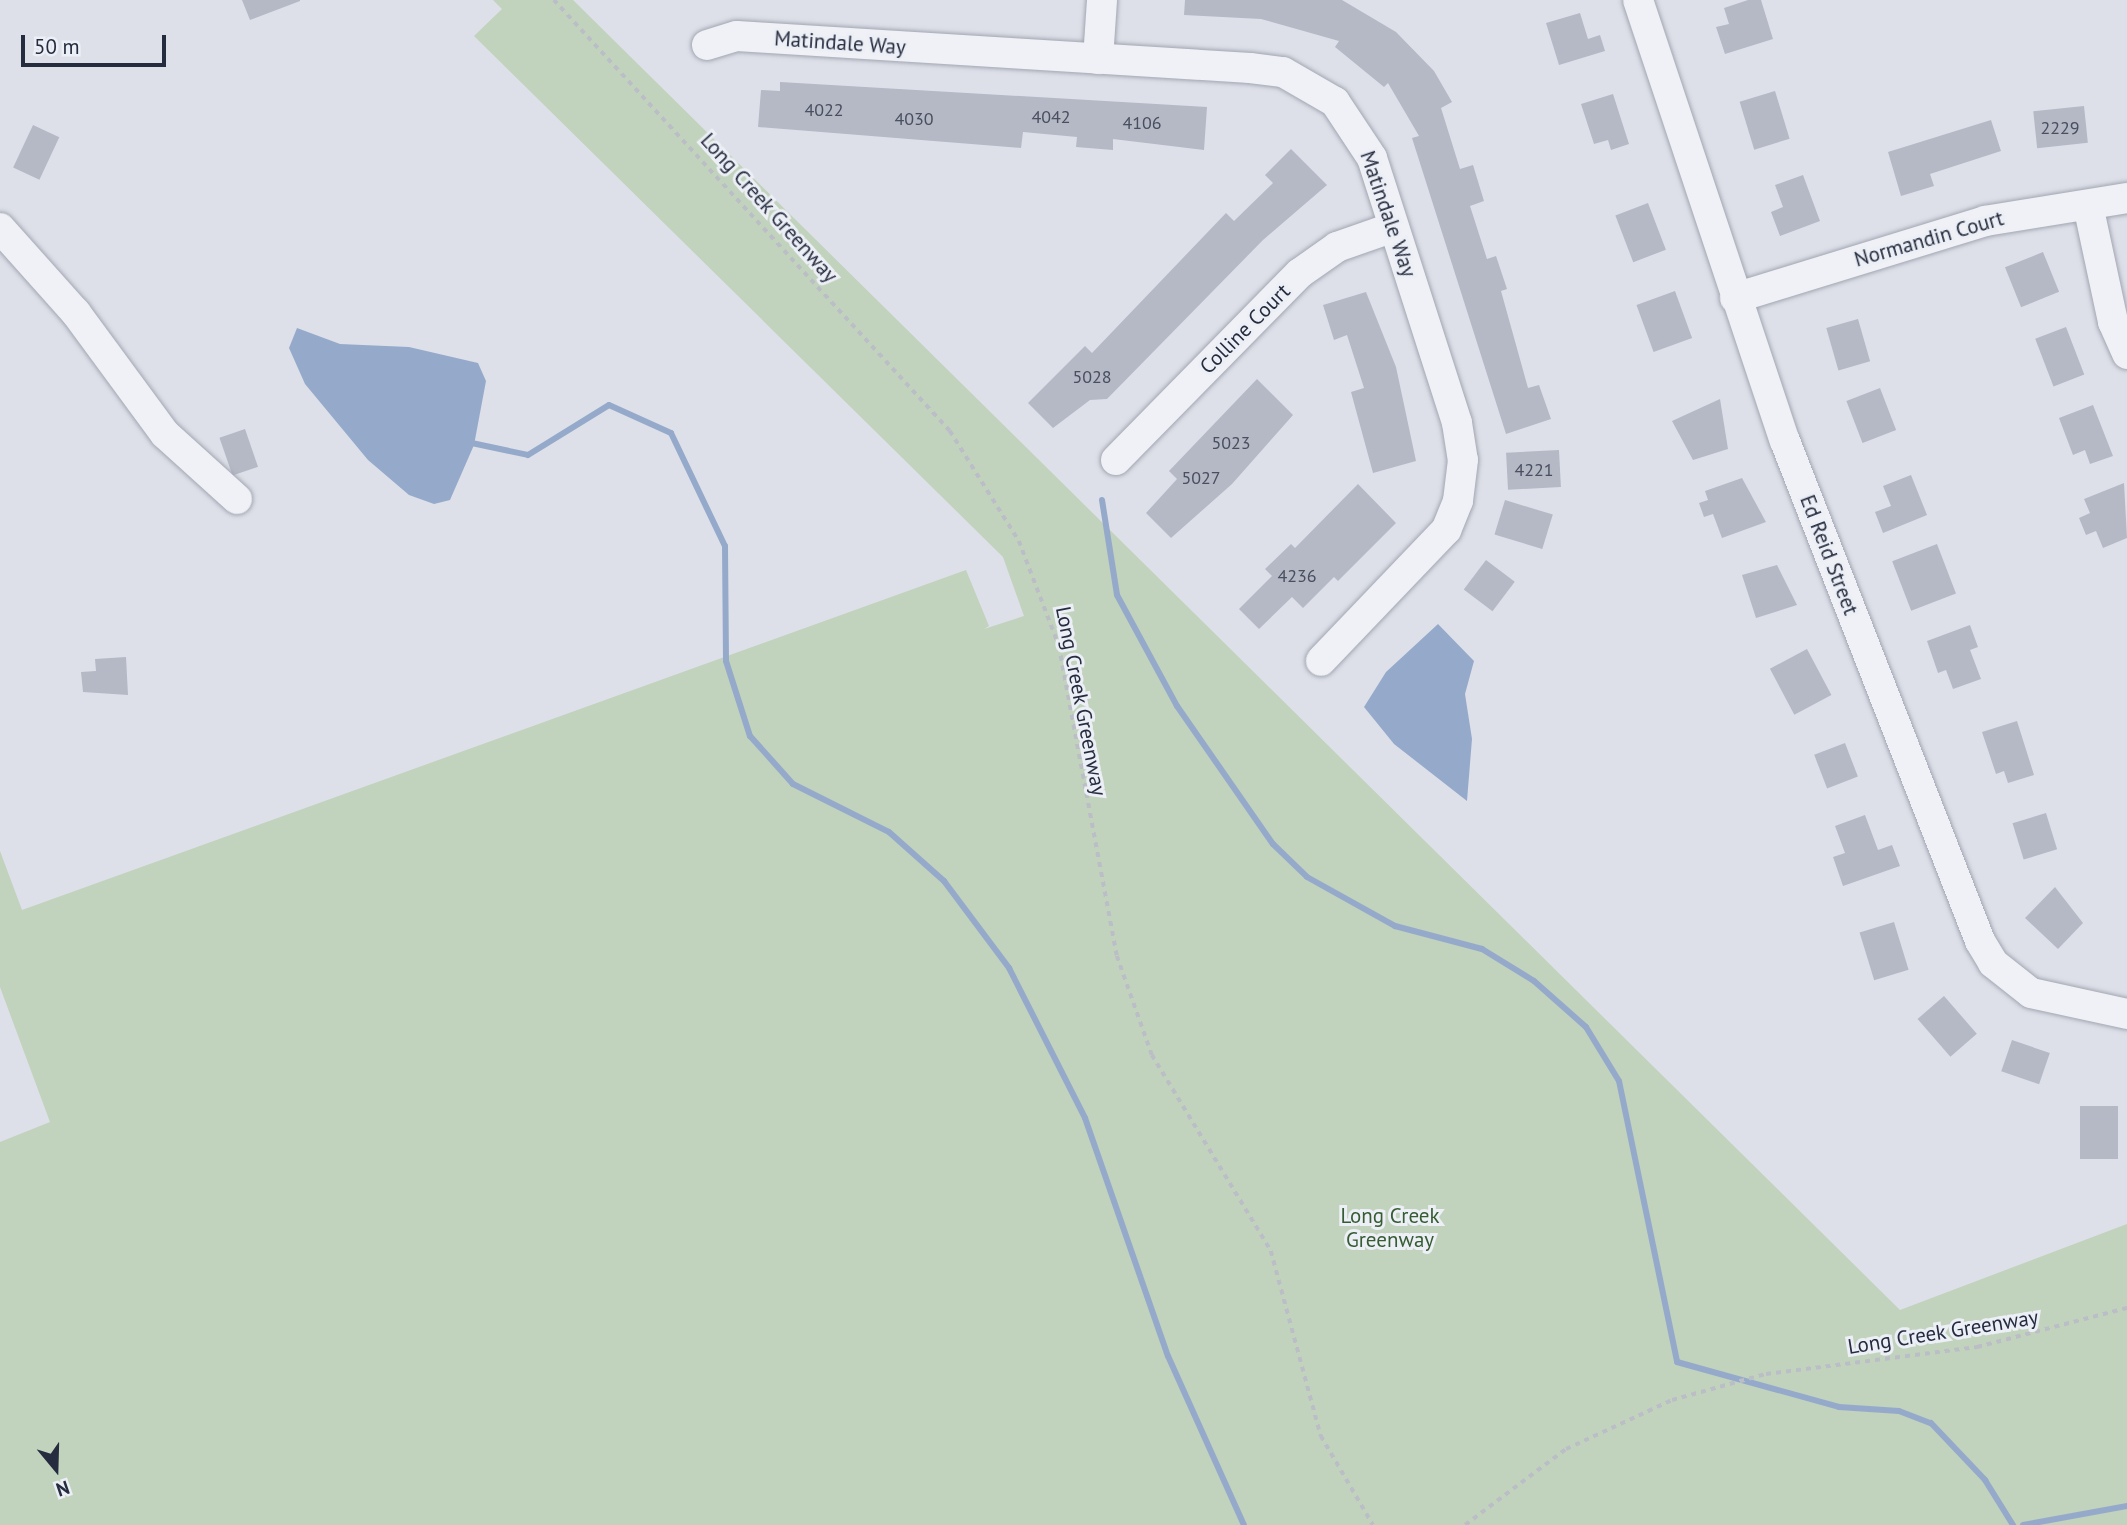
<!DOCTYPE html>
<html>
<head>
<meta charset="utf-8">
<style>
  body { margin:0 }
  #map { position:relative; width:2127px; height:1525px; overflow:hidden; background:#dde0e8; font-family:"PT Sans",sans-serif }
  div>[style] { position:absolute }
  [style*='--x'] { left:calc(var(--x)*1px); top:calc(var(--y)*1px); width:calc(var(--w)*1px); rotate:calc(var(--a)*1deg) }
  .green>* { inset:0; background:#c1d2bd }
  .water>* { inset:0; background:#95aacb }
  .stream>* { height:6px; margin:-3px; padding:0 3px; transform-origin:3px; border-radius:3px; background:#95aacb }
  .building>* { inset:0; background:#b4b9c5; transform-origin:0 0 }
  .path>* { height:3.5px; margin-top:-1.75px; transform-origin:0; background:repeating-linear-gradient(90deg,#bbbec6 0 5px,transparent 0 10px) }
  .roads { filter:drop-shadow(0 0 2px #a2a6b2) drop-shadow(0 0 2px #a2a6b2) }
  .minor>* { height:30px; margin:-15px; padding:0 15px; transform-origin:15px; border-radius:15px; background:#f0f1f6 }
  span { translate:-50% -50%; white-space:nowrap; text-align:center; line-height:1.15; -webkit-text-stroke:6px #eceff5; paint-order:stroke }
  .number-label { font-size:18px; color:#494f60 }
  .number-label span { -webkit-text-stroke-width:0 }
  .street-label { font-size:21px; color:#252c3f }
  .park-label { font-size:21px; color:#365c32 }
  .north { position:absolute; left:21px; top:1434px; width:70px; height:70px; -webkit-text-stroke:5px #eceff5; paint-order:stroke; rotate:161deg; font-size:19px; font-weight:700; line-height:28px; text-align:center; color:#252c3f }
  .north::after { content:''; display:block; margin:auto; width:24px; height:32px; background:#252c3f; clip-path:polygon(50% 0,100% 100%,50% 72%,0 100%) }
  .scale { position:absolute; left:21px; top:35px; width:145px; height:32px; box-sizing:border-box; border:4px solid #252c3f; border-top:0; padding-left:9px; font-size:21px; line-height:24px; white-space:nowrap; color:#252c3f; -webkit-text-stroke:5px #eceff5; paint-order:stroke }
</style>
</head>
<body>
<div id="map">
  <div class="green">
    <div style="clip-path:polygon(493px 0,573px 0,1900px 1310px,2127px 1224px,2127px 1525px,0 1525px,0 1142px,50px 1122px,0 987px,0 851px,22px 910px,966px 570px,989px 626px,984px 629px,1024px 616px,1003px 557px,474px 36px,502px 9px)"></div>
  </div>
  <div class="water">
    <div style="clip-path:polygon(297px 328px,340px 344px,409px 347px,478px 363px,486px 381px,474px 445px,450px 500px,434px 504px,409px 495px,368px 460px,305px 384px,289px 348px)"></div>
    <div style="clip-path:polygon(1438px 624px,1474px 661px,1465px 694px,1472px 739px,1467px 801px,1394px 744px,1364px 707px,1386px 672px)"></div>
  </div>
  <div class="stream">
    <div style="--x:467;--y:442;--w:62;--a:12"></div>
    <div style="--x:528;--y:455;--w:95;--a:-31.7"></div>
    <div style="--x:609;--y:405;--w:68;--a:24.3"></div>
    <div style="--x:671;--y:433;--w:125;--a:64.5"></div>
    <div style="--x:725;--y:546;--w:115;--a:89.5"></div>
    <div style="--x:726;--y:661;--w:79;--a:72.3"></div>
    <div style="--x:750;--y:736;--w:64;--a:48.1"></div>
    <div style="--x:793;--y:784;--w:107;--a:26.6"></div>
    <div style="--x:889;--y:832;--w:74;--a:41.7"></div>
    <div style="--x:944;--y:881;--w:109;--a:53.2"></div>
    <div style="--x:1009;--y:968;--w:168;--a:63.1"></div>
    <div style="--x:1085;--y:1118;--w:252;--a:70.8"></div>
    <div style="--x:1168;--y:1356;--w:185;--a:65.8"></div>
    <div style="--x:1102;--y:500;--w:96;--a:81"></div>
    <div style="--x:1117;--y:595;--w:126;--a:61.6"></div>
    <div style="--x:1177;--y:706;--w:168;--a:55.2"></div>
    <div style="--x:1273;--y:844;--w:47;--a:44.1"></div>
    <div style="--x:1307;--y:877;--w:101;--a:29.1"></div>
    <div style="--x:1395;--y:926;--w:90;--a:14.8"></div>
    <div style="--x:1482;--y:949;--w:61;--a:31.6"></div>
    <div style="--x:1534;--y:981;--w:69;--a:41.5"></div>
    <div style="--x:1586;--y:1027;--w:63;--a:58.6"></div>
    <div style="--x:1619;--y:1081;--w:287;--a:78.3"></div>
    <div style="--x:1677;--y:1362;--w:168;--a:15.5"></div>
    <div style="--x:1839;--y:1407;--w:60;--a:3.8"></div>
    <div style="--x:1899;--y:1411;--w:34;--a:21"></div>
    <div style="--x:1931;--y:1423;--w:79;--a:46.5"></div>
    <div style="--x:1985;--y:1480;--w:53;--a:58.1"></div>
    <div style="--x:2023;--y:1525;--w:106;--a:-10.4"></div>
  </div>
  <div class="building">
    <div style="clip-path:polygon(242px 0,300px 0,300px 1px,250px 20px)"></div>
    <div style="clip-path:polygon(1185px 0,1342px 0,1396px 32px,1434px 71px,1452px 102px,1441px 108px,1460px 169px,1473px 165px,1484px 201px,1470px 206px,1487px 259px,1496px 256px,1507px 289px,1501px 291px,1528px 388px,1539px 385px,1551px 419px,1506px 434px,1412px 138px,1419px 136px,1388px 83px,1384px 87px,1335px 47px,1339px 41px,1261px 19px,1184px 15px)"></div>
    <div style="clip-path:polygon(1748px 0,1761px 0,1773px 39px,1725px 54px,1716px 27px,1729px 24px,1724px 8px)"></div>
    <div style="clip-path:polygon(1580px 13px,1588px 39px,1600px 35px,1605px 51px,1559px 65px,1546px 23px)"></div>
    <div style="clip-path:polygon(780px 82px,1207px 107px,1204px 150px,1113px 139px,1113px 150px,1076px 147px,1077px 137px,1023px 132px,1021px 148px,758px 127px,761px 90px,780px 91px)"></div>
    <div style="left:1775px;top:91px;width:50px;height:37px;rotate:73deg"></div>
    <div style="clip-path:polygon(1613px 94px,1629px 144px,1611px 150px,1608px 140px,1594px 144px,1581px 104px)"></div>
    <div style="left:2084px;top:106px;width:37px;height:51px;rotate:84deg"></div>
    <div style="clip-path:polygon(1991px 120px,2001px 151px,1930px 174px,1934px 186px,1901px 196px,1888px 152px)"></div>
    <div style="left:33px;top:125px;width:29px;height:47px;rotate:25deg"></div>
    <div style="clip-path:polygon(1291px 149px,1327px 185px,1263px 240px,1107px 399px,1090px 400px,1053px 428px,1028px 403px,1085px 346px,1092px 353px,1226px 213px,1234px 221px,1273px 183px,1265px 175px)"></div>
    <div style="clip-path:polygon(1803px 175px,1820px 221px,1780px 236px,1771px 212px,1783px 207px,1775px 185px)"></div>
    <div style="left:1648px;top:203px;width:50px;height:35px;rotate:69deg"></div>
    <div style="left:2043px;top:252px;width:43px;height:41px;rotate:68deg"></div>
    <div style="left:1675px;top:291px;width:50px;height:41px;rotate:70deg"></div>
    <div style="clip-path:polygon(1366px 292px,1396px 367px,1416px 461px,1373px 473px,1351px 392px,1364px 388px,1347px 335px,1334px 340px,1323px 305px)"></div>
    <div style="left:1858px;top:319px;width:44px;height:33px;rotate:74deg"></div>
    <div style="left:2066px;top:327px;width:51px;height:33px;rotate:69deg"></div>
    <div style="clip-path:polygon(1257px 379px,1293px 415px,1232px 484px,1171px 538px,1146px 513px,1177px 479px,1169px 471px)"></div>
    <div style="left:1880px;top:388px;width:45px;height:36px;rotate:69deg"></div>
    <div style="clip-path:polygon(1720px 399px,1728px 449px,1693px 460px,1672px 421px)"></div>
    <div style="clip-path:polygon(2093px 405px,2113px 456px,2090px 464px,2085px 450px,2073px 455px,2059px 418px)"></div>
    <div style="left:245px;top:429px;width:40px;height:27px;rotate:71deg"></div>
    <div style="left:1559px;top:450px;width:37px;height:53px;rotate:87deg"></div>
    <div style="clip-path:polygon(1911px 475px,1927px 515px,1883px 533px,1875px 512px,1891px 506px,1883px 486px)"></div>
    <div style="clip-path:polygon(1742px 478px,1766px 522px,1722px 538px,1713px 514px,1704px 517px,1699px 503px,1708px 500px,1705px 491px)"></div>
    <div style="clip-path:polygon(2124px 483px,2127px 538px,2103px 548px,2096px 531px,2086px 535px,2079px 518px,2090px 513px,2084px 499px)"></div>
    <div style="clip-path:polygon(1358px 484px,1396px 523px,1338px 581px,1334px 577px,1303px 608px,1292px 597px,1259px 629px,1239px 609px,1272px 576px,1265px 569px,1291px 544px,1295px 548px)"></div>
    <div style="left:1505px;top:500px;width:50px;height:36px;rotate:17deg"></div>
    <div style="left:1937px;top:544px;width:53px;height:48px;rotate:69deg"></div>
    <div style="left:1486px;top:560px;width:36px;height:37px;rotate:37deg"></div>
    <div style="clip-path:polygon(1777px 565px,1797px 605px,1756px 618px,1742px 575px)"></div>
    <div style="clip-path:polygon(1970px 625px,1978px 647px,1970px 650px,1981px 679px,1953px 689px,1946px 670px,1938px 673px,1927px 641px)"></div>
    <div style="left:1807px;top:649px;width:52px;height:42px;rotate:62deg"></div>
    <div style="clip-path:polygon(126px 657px,128px 695px,83px 692px,81px 672px,96px 671px,95px 659px)"></div>
    <div style="clip-path:polygon(2017px 721px,2034px 775px,2008px 783px,2004px 771px,1996px 774px,1982px 732px)"></div>
    <div style="left:1845px;top:743px;width:36px;height:33px;rotate:69deg"></div>
    <div style="left:2046px;top:813px;width:38px;height:35px;rotate:73deg"></div>
    <div style="clip-path:polygon(1865px 815px,1878px 850px,1892px 845px,1900px 866px,1843px 886px,1833px 857px,1845px 853px,1835px 826px)"></div>
    <div style="clip-path:polygon(2055px 887px,2083px 923px,2058px 949px,2025px 918px)"></div>
    <div style="left:1894px;top:922px;width:50px;height:36px;rotate:73deg"></div>
    <div style="left:1944px;top:996px;width:50px;height:35px;rotate:49deg"></div>
    <div style="left:2012px;top:1040px;width:40px;height:33px;rotate:19deg"></div>
    <div style="left:2080px;top:1106px;width:38px;height:53px"></div>
  </div>
  <div class="path">
    <div style="--x:554;--y:0;--w:585;--a:47.42"></div>
    <div style="--x:950;--y:431;--w:130;--a:57.9"></div>
    <div style="--x:1019;--y:541;--w:112;--a:69.1"></div>
    <div style="--x:1059;--y:646;--w:315;--a:79.4"></div>
    <div style="--x:1117;--y:956;--w:105;--a:70.5"></div>
    <div style="--x:1152;--y:1055;--w:229;--a:58.7"></div>
    <div style="--x:1271;--y:1251;--w:192;--a:74.9"></div>
    <div style="--x:1321;--y:1436;--w:103;--a:59.7"></div>
    <div style="--x:1465;--y:1525;--w:126;--a:-37"></div>
    <div style="--x:1566;--y:1449;--w:117;--a:-24.8"></div>
    <div style="--x:1672;--y:1400;--w:98;--a:-15.5"></div>
    <div style="--x:1766;--y:1374;--w:213;--a:-7.3"></div>
    <div style="--x:1977;--y:1347;--w:155;--a:-14.6"></div>
  </div>
  <div class="roads">
    <div class="minor">
      <div style="--x:1638;--y:0;--w:465;--a:71.6"></div>
      <div style="--x:1785;--y:441;--w:537;--a:68.69"></div>
      <div style="--x:1980;--y:941;--w:26;--a:59"></div>
      <div style="--x:1993;--y:963;--w:48;--a:38.3"></div>
      <div style="--x:2031;--y:993;--w:98;--a:12.3"></div>
      <div style="--x:707;--y:45;--w:31;--a:-17"></div>
      <div style="--x:737;--y:36;--w:514;--a:3.57"></div>
      <div style="--x:1250;--y:68;--w:33;--a:7"></div>
      <div style="--x:1283;--y:72;--w:60;--a:30"></div>
      <div style="--x:1335;--y:102;--w:67;--a:56.5"></div>
      <div style="--x:1372;--y:158;--w:278;--a:72.2"></div>
      <div style="--x:1457;--y:423;--w:37;--a:81"></div>
      <div style="--x:1463;--y:460;--w:41;--a:97"></div>
      <div style="--x:1458;--y:501;--w:31;--a:112"></div>
      <div style="--x:1446;--y:530;--w:181;--a:133.7"></div>
      <div style="--x:1098;--y:59;--w:59;--a:-86.1"></div>
      <div style="--x:2088;--y:205;--w:120;--a:77.9"></div>
      <div style="--x:2113;--y:322;--w:35;--a:66"></div>
      <div style="--x:0;--y:228;--w:114;--a:48.2"></div>
      <div style="--x:76;--y:313;--w:150;--a:53.7"></div>
      <div style="--x:165;--y:434;--w:97;--a:42.1"></div>
      <div style="--x:1735;--y:298;--w:262;--a:-17.1"></div>
      <div style="--x:1985;--y:221;--w:144;--a:-9.2"></div>
      <div style="--x:1116;--y:460;--w:262;--a:-45.5"></div>
      <div style="--x:1300;--y:273;--w:45;--a:-35.1"></div>
      <div style="--x:1337;--y:247;--w:60;--a:-19.3"></div>
    </div>
  </div>
  <div class="number-label">
    <span style="left:824px;top:110px">4022</span>
    <span style="left:1051px;top:117px">4042</span>
    <span style="left:914px;top:119px">4030</span>
    <span style="left:1142px;top:123px">4106</span>
    <span style="left:2060px;top:128px">2229</span>
    <span style="left:1092px;top:377px">5028</span>
    <span style="left:1231px;top:443px">5023</span>
    <span style="left:1534px;top:470px">4221</span>
    <span style="left:1201px;top:478px">5027</span>
    <span style="left:1297px;top:576px">4236</span>
  </div>
  <div class="street-label">
    <span style="left:840px;top:43px;rotate:4deg">Matindale Way</span>
    <span style="left:769px;top:208px;rotate:48deg">Long Creek Greenway</span>
    <span style="left:1388px;top:214px;rotate:71deg">Matindale Way</span>
    <span style="left:1929px;top:239px;rotate:-16deg">Normandin Court</span>
    <span style="left:1245px;top:329px;rotate:-45deg">Colline Court</span>
    <span style="left:1829px;top:555px;rotate:69deg">Ed Reid Street</span>
    <span style="left:1081px;top:701px;rotate:79deg">Long Creek Greenway</span>
    <span style="left:1943px;top:1332px;rotate:-9deg">Long Creek Greenway</span>
  </div>
  <div class="park-label">
    <span style="left:1390px;top:1228px">Long Creek<br>Greenway</span>
  </div>
  <div class="north">N</div>
  <div class="scale">50 m</div>
</div>
</body>
</html>
